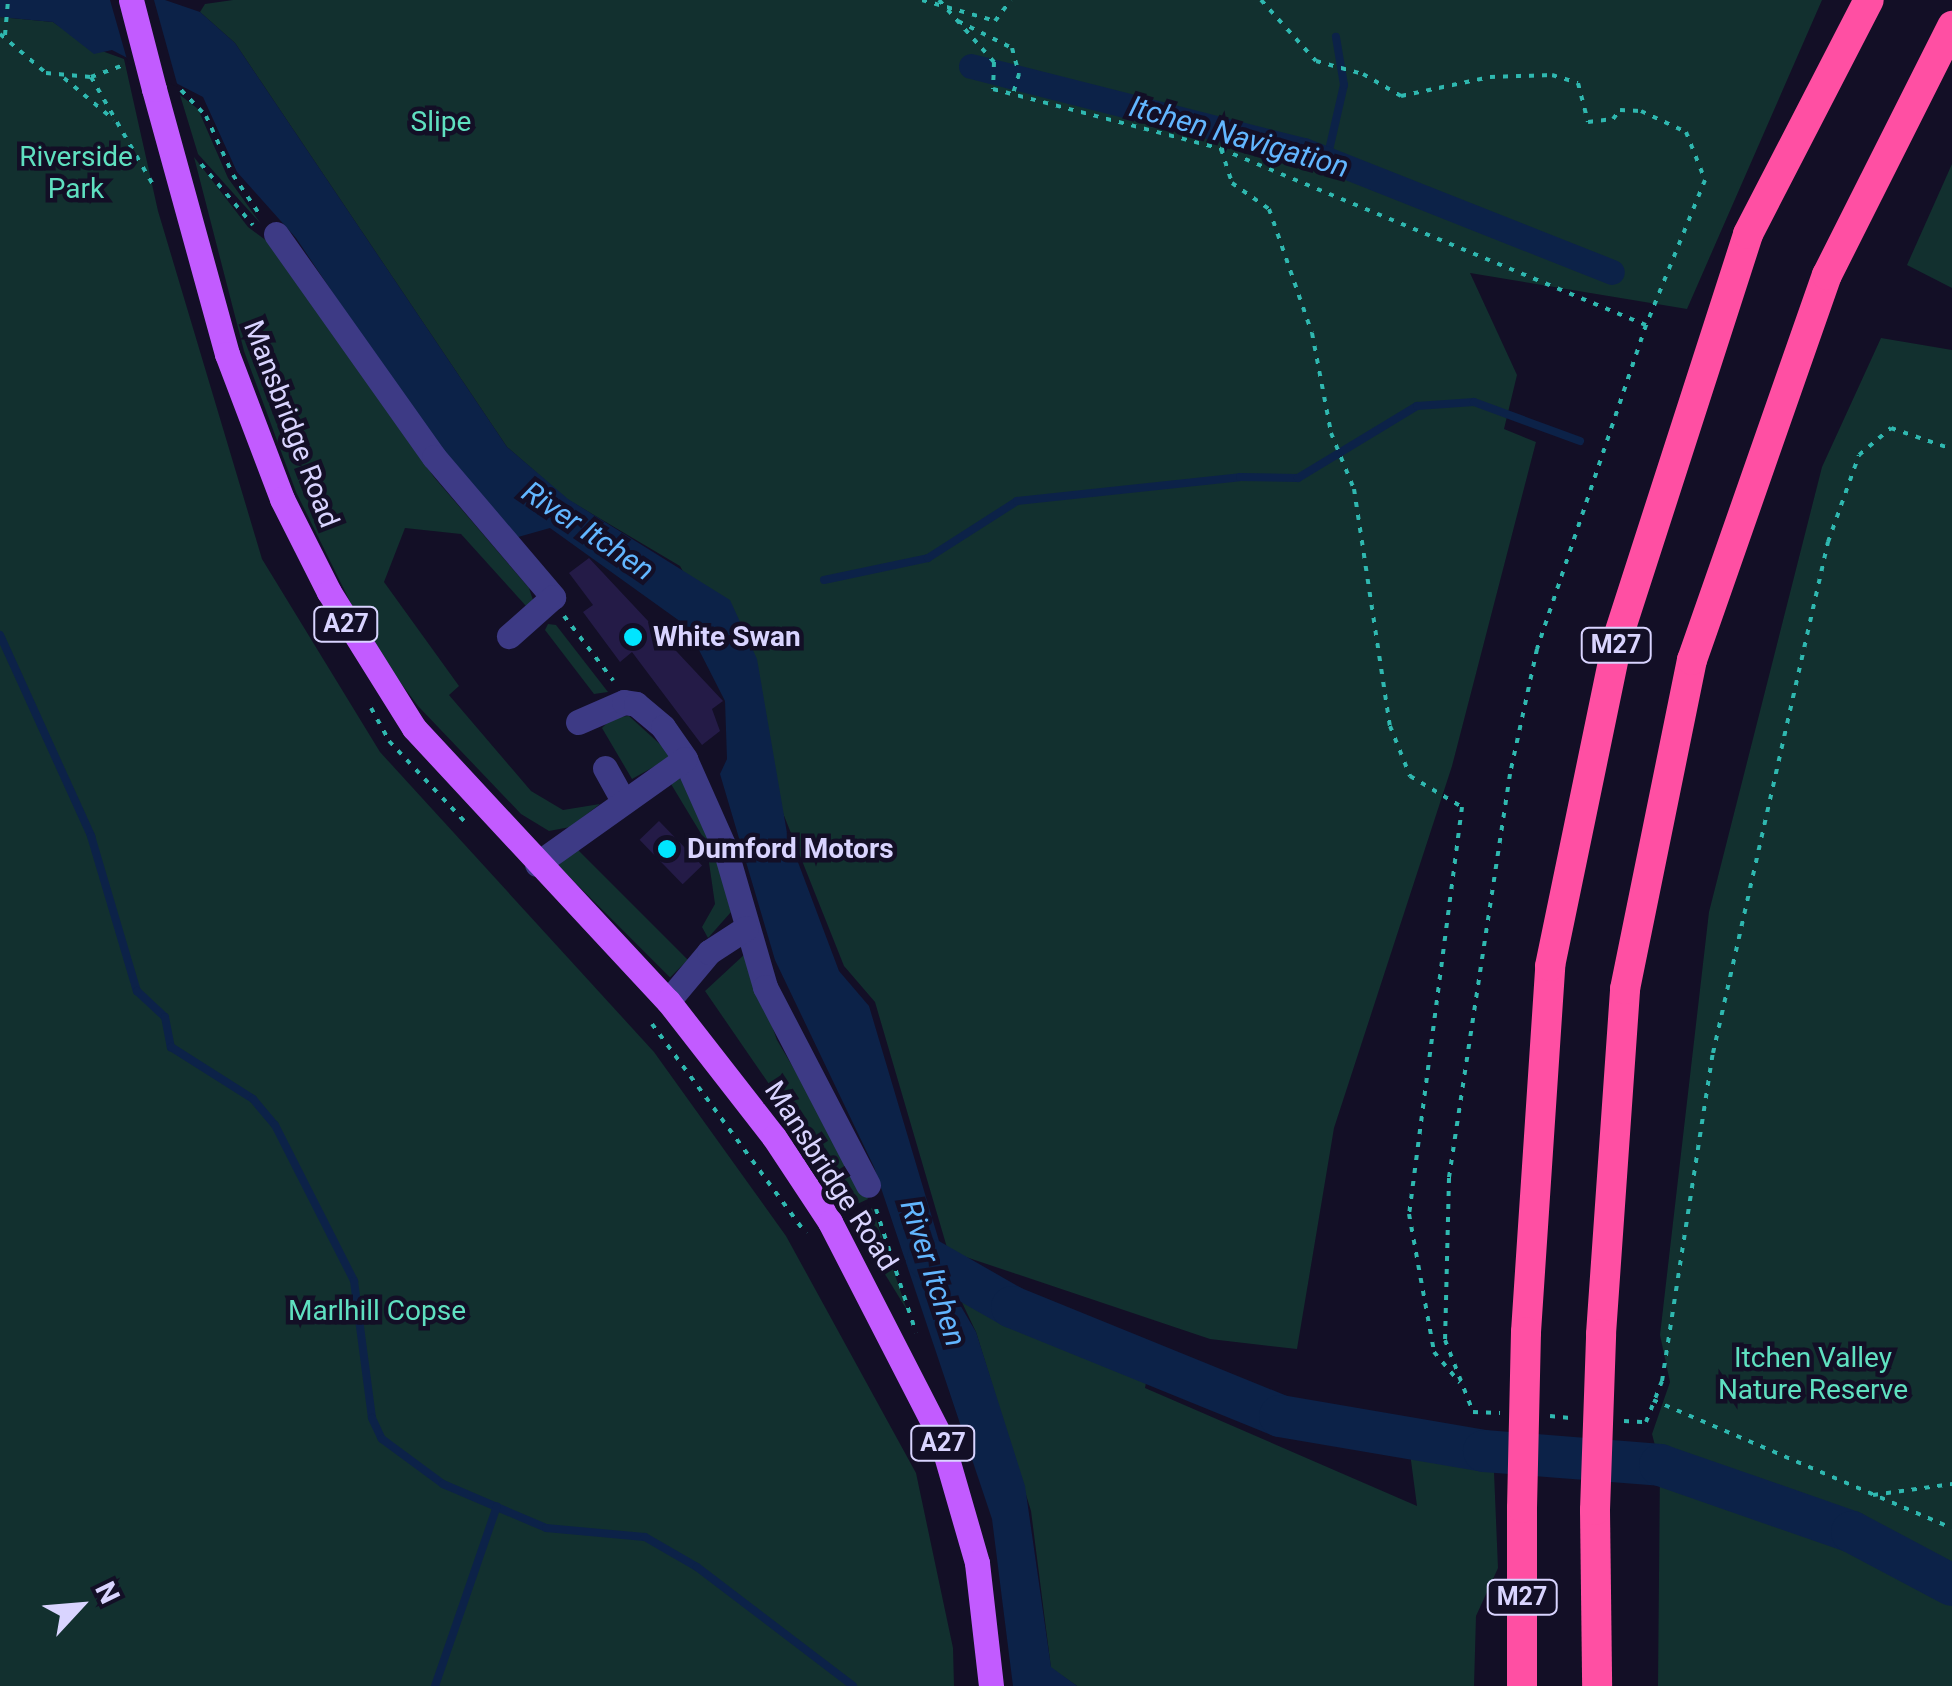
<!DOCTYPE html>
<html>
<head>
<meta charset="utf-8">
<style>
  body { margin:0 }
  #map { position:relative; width:1952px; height:1686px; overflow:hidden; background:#130f26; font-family:Roboto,sans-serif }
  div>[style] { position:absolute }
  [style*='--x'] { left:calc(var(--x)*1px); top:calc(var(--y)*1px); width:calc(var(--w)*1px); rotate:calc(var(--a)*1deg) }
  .green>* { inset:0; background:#12302f; transform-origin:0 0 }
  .water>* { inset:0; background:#0c2248 }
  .pier>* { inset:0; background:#130f26 }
  .stream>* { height:8px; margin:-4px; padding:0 4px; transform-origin:4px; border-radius:4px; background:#0c2248 }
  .canal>* { height:25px; margin:-12.5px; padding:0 12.5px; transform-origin:12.5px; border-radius:12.5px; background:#0c2248 }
  .river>* { height:42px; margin:-21px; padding:0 21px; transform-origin:21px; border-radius:21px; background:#0c2248 }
  .building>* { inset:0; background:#241b47; transform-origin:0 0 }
  .path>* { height:4px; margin-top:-2px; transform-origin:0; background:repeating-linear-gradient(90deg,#2fb8b0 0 5px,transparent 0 13px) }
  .minor>* { height:25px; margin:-12.5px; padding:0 12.5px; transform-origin:12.5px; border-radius:12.5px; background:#3d3a85 }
  .major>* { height:25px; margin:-12.5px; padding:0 12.5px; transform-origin:12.5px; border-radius:12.5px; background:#c25bff }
  .highway>* { height:30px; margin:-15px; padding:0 15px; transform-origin:15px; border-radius:15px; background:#ff4fa3 }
  .major-bridge>* { height:25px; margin:-12.5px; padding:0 12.5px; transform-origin:12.5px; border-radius:12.5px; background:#c25bff }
  .highway-bridge>* { height:30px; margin:-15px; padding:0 15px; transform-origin:15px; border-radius:15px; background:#ff4fa3 }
  .dots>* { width:28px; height:28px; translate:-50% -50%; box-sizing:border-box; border:5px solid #130f26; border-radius:50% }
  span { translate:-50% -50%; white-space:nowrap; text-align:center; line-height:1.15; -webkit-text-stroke:9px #130f26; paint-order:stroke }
  .shield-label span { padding:2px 8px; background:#130f26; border:2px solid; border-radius:8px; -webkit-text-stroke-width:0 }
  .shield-label { font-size:25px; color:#d9d4ff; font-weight:700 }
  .park-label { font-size:28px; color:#5fe0c0 }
  .street-label { font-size:28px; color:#d9d4ff }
  .poi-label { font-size:28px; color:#d9d4ff; font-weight:700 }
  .left { translate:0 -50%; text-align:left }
  .water-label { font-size:30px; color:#62b6ff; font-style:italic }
  .north { position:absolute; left:30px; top:1556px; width:100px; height:100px; -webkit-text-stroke:8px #130f26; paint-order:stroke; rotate:64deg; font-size:28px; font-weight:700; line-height:40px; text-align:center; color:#d9d4ff }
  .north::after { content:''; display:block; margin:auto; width:35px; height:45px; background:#d9d4ff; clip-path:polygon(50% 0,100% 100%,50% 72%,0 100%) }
</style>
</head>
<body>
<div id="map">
  <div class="green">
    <div style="clip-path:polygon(233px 0,1822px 0,1687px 309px,1470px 273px,1517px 375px,1504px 429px,1536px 442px,1452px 766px,1334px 1128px,1297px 1349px,1210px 1339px,948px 1251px,875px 1002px,844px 966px,775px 793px,767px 724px,680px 566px,567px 499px,507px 447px,235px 43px,200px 12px,205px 4px)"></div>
    <div style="clip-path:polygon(0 17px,53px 22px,88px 46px,124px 59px,158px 211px,262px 559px,380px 752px,654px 1052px,786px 1236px,916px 1473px,953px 1648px,954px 1686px,0 1686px)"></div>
    <div style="clip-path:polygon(180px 95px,198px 109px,228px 178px,261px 224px,198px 154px)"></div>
    <div style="clip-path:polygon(194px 157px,248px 227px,275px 247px,434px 477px,529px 588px,533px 600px,526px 606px,461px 534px,405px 528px,384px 582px,459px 686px,449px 695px,531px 791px,563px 810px,600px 804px,570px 827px,549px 831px,521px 814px,418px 706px,370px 642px,296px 492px,244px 351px)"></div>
    <div style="clip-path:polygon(1952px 164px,1952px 288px,1907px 265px)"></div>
    <div style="clip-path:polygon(1881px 338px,1952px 350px,1952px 1686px,1658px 1686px,1660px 1465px,1652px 1434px,1670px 1382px,1660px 1335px,1709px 912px,1822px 467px)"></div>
    <div style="clip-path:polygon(548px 624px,556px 625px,608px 692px,594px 694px,545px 630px)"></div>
    <div style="clip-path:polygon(629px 716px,673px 756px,632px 779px,602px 728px,613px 717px)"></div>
    <div style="clip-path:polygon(686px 775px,702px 805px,731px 912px,708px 938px,702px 927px,715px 904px,706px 842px,671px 784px)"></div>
    <div style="left:576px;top:848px;width:158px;height:25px;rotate:45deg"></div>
    <div style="clip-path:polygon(746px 953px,777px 1040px,864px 1188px,868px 1199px,853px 1206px,705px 991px)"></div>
    <div style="clip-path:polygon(872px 1208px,907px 1310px,851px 1219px)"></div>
    <div style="clip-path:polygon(958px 1294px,1148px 1372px,1145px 1388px,1417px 1506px,1410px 1453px,1494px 1472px,1498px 1568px,1476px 1616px,1474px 1686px,1077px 1686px,1051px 1668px,1031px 1511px,976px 1332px)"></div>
  </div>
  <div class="water">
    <div style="clip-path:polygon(0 0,165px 0,200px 12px,235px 43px,507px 447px,568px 499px,730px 600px,757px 659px,787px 833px,839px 971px,869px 1006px,956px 1298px,976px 1332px,1025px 1486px,1051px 1667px,1077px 1686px,1013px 1686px,992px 1519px,874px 1167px,775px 960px,720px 774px,727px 759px,725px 701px,698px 648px,681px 622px,550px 528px,511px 539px,462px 485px,296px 238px,237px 172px,203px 97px,112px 50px,94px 54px,53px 22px,0 17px)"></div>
  </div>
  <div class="pier">
    <div style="clip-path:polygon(110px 0,154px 0,178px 87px,128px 63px)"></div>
  </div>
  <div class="stream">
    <div style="--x:1327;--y:159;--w:76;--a:-77.1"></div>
    <div style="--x:1344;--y:85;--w:49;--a:-99.5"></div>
    <div style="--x:824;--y:580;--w:106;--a:-11.9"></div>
    <div style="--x:928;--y:558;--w:106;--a:-32.6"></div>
    <div style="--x:1017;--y:501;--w:224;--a:-6.1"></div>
    <div style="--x:1240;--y:477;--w:58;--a:1"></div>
    <div style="--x:1298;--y:478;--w:139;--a:-31.2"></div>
    <div style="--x:1417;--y:406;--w:57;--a:-4"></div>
    <div style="--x:1474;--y:402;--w:113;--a:20.2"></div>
    <div style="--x:0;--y:635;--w:221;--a:65.6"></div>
    <div style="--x:91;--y:836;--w:162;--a:73.5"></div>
    <div style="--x:137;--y:991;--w:38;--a:43"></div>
    <div style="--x:165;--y:1017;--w:31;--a:79"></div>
    <div style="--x:171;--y:1047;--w:97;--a:32.4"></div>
    <div style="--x:253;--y:1099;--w:34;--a:50"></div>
    <div style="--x:275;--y:1125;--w:175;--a:63.1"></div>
    <div style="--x:354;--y:1281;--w:138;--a:82.5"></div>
    <div style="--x:372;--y:1418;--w:23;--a:65"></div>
    <div style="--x:382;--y:1439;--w:76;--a:36.4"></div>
    <div style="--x:443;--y:1484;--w:112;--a:23.1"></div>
    <div style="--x:546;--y:1528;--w:99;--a:5.2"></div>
    <div style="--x:645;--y:1537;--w:60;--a:30"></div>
    <div style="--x:697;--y:1567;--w:196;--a:37.3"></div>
    <div style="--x:435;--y:1686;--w:190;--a:-71"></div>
  </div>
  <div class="canal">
    <div style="--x:971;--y:66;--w:343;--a:14.2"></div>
    <div style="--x:1304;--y:150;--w:331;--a:21.6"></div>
  </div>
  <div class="river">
    <div style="--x:928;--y:1259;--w:97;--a:29.7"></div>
    <div style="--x:1012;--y:1307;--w:289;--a:22.1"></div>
    <div style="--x:1280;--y:1416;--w:207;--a:9.7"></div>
    <div style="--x:1484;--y:1451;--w:177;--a:4.5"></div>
    <div style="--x:1660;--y:1465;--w:203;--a:19.2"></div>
    <div style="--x:1852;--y:1532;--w:113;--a:27.9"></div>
  </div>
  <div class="building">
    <div style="clip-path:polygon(589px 558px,723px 701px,712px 709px,720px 731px,702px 745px,632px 652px,620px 662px,583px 612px,593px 605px,569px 573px)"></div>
    <div style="left:659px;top:821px;width:62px;height:27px;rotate:46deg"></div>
  </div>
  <div class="path">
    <div style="--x:922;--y:0;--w:76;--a:16"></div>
    <div style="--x:995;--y:21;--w:26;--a:-53"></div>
    <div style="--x:939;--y:0;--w:83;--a:48.4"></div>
    <div style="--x:994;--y:62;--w:27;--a:92"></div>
    <div style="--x:993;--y:89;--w:236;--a:14.7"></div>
    <div style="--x:1221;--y:149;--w:460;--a:22.5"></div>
    <div style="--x:1646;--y:325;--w:342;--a:108.6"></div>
    <div style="--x:1537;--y:649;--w:128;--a:102.2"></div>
    <div style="--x:1510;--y:774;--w:409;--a:98.6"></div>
    <div style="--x:1449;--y:1178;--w:162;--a:91.4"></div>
    <div style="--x:1445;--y:1340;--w:77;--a:68.7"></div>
    <div style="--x:1473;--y:1412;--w:27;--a:2"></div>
    <div style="--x:1261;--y:0;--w:82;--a:48"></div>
    <div style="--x:1316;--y:61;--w:49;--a:15.5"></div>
    <div style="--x:1363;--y:74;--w:44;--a:30.1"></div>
    <div style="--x:1401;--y:96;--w:91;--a:-12.1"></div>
    <div style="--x:1490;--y:77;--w:62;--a:-1.8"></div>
    <div style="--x:1552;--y:75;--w:27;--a:17"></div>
    <div style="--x:1578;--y:83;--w:40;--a:75.6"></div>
    <div style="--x:1588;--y:122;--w:25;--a:-7"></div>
    <div style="--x:1613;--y:119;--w:11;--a:-52"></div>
    <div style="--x:1620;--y:110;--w:21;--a:3"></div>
    <div style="--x:1641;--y:111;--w:50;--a:25"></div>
    <div style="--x:1686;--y:132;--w:52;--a:68.4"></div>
    <div style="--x:1705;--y:180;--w:157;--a:112.1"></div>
    <div style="--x:958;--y:21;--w:60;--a:26.6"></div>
    <div style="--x:1012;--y:48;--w:27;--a:75"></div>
    <div style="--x:1019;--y:74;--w:21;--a:107"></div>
    <div style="--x:0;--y:34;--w:60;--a:40.3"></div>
    <div style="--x:46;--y:73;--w:45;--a:5.1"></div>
    <div style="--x:91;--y:77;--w:33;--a:-20"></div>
    <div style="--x:5;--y:35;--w:35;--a:-85"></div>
    <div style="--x:91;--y:77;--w:125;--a:60.1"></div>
    <div style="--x:64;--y:78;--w:65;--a:40"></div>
    <div style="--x:181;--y:90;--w:36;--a:46"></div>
    <div style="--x:206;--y:116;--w:65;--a:65.4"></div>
    <div style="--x:233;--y:175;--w:48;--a:56"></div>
    <div style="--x:1221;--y:149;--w:36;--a:72"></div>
    <div style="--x:1232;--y:183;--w:45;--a:35.1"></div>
    <div style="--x:1269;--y:209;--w:131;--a:70.9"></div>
    <div style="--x:1312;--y:333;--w:102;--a:79.2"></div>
    <div style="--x:1331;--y:433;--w:61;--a:67.7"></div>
    <div style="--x:1354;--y:489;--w:240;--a:81.4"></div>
    <div style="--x:1390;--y:726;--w:54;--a:68.2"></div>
    <div style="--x:1410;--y:776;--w:61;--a:30.8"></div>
    <div style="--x:1462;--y:807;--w:410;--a:97.4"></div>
    <div style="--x:1409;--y:1214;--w:140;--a:79.7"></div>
    <div style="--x:1434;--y:1352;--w:40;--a:50"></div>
    <div style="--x:201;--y:164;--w:80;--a:49.6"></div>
    <div style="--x:564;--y:616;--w:81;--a:52.6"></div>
    <div style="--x:371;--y:708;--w:38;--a:61"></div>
    <div style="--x:389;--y:741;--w:112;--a:46.8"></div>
    <div style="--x:652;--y:1024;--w:260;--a:53.7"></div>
    <div style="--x:876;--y:1209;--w:130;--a:72.1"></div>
    <div style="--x:1653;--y:1400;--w:325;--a:23.2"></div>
    <div style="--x:1550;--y:1416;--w:20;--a:6"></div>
    <div style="--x:1624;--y:1421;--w:22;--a:3"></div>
    <div style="--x:1646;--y:1422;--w:44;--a:-68.7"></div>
    <div style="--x:1662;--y:1381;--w:332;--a:-81.2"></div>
    <div style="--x:1713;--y:1053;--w:524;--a:-77.32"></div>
    <div style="--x:1828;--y:542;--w:92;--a:-70.4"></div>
    <div style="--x:1859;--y:455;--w:42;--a:-40.2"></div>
    <div style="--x:1891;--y:428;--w:65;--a:19"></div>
    <div style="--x:1873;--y:1495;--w:80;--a:-7.9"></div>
  </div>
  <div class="minor">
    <div style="--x:276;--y:234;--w:273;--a:54.7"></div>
    <div style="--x:434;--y:457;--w:184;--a:49.6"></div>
    <div style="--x:553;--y:597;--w:59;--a:138.4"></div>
    <div style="--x:578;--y:722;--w:50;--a:-23.5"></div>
    <div style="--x:624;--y:702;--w:12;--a:9"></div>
    <div style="--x:636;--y:704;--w:35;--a:40"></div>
    <div style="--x:663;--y:727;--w:39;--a:55"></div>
    <div style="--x:685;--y:759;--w:98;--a:66"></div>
    <div style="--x:725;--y:849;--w:144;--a:73.8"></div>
    <div style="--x:765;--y:987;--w:223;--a:62.5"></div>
    <div style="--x:605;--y:768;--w:38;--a:61"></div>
    <div style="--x:537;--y:864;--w:181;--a:-35.4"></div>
    <div style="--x:668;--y:1001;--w:64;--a:-50.1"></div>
    <div style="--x:709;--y:952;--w:44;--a:-33"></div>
  </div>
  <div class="major">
    <div style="--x:154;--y:89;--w:275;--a:74.6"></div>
    <div style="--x:227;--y:354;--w:155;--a:69.2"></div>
    <div style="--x:282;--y:499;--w:104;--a:63.2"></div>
    <div style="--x:329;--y:592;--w:160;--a:58"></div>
    <div style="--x:414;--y:728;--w:373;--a:47.1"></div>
    <div style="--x:668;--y:1001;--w:172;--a:52.1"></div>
    <div style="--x:774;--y:1137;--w:102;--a:56.6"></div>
    <div style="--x:830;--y:1222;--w:243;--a:62.8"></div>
    <div style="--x:941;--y:1438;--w:130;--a:73.9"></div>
    <div style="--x:977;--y:1563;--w:124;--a:83.5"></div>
  </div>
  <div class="highway">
    <div style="--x:1526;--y:1332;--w:367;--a:-86.2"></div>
    <div style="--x:1550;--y:966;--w:336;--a:-78.3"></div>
    <div style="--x:1618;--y:637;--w:423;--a:-72.1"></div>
    <div style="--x:1748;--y:234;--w:263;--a:-62.7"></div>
    <div style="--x:1601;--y:1334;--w:346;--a:-86"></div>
    <div style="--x:1625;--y:989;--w:336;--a:-78.5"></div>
    <div style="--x:1692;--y:660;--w:408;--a:-70.7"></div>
    <div style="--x:1827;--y:275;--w:279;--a:-63.3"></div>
    <div style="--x:1595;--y:1510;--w:176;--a:89.3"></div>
    <div style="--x:1522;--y:1686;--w:178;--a:-90"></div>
  </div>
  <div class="major-bridge">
    <div style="--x:131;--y:0;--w:92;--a:75.5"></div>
  </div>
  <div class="highway-bridge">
    <div style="--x:1522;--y:1508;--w:176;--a:-88.7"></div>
    <div style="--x:1595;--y:1510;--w:176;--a:-88"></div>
  </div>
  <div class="dots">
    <div style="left:633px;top:637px;background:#00e5ff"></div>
    <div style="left:667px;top:849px;background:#00e5ff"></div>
  </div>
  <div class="shield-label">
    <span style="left:346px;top:624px">A27</span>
    <span style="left:1616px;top:645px">M27</span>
    <span style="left:943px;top:1443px">A27</span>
    <span style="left:1522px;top:1597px">M27</span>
  </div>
  <div class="park-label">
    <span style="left:441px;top:122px">Slipe</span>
    <span style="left:76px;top:173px">Riverside<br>Park</span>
    <span style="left:377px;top:1311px">Marlhill Copse</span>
    <span style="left:1813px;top:1374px">Itchen Valley<br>Nature Reserve</span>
  </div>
  <div class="street-label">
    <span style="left:291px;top:424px;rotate:69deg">Mansbridge Road</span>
    <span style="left:831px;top:1176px;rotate:57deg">Mansbridge Road</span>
  </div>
  <div class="poi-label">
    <span class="left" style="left:653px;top:637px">White Swan</span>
    <span class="left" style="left:687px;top:849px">Dumford Motors</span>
  </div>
  <div class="water-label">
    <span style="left:1239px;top:137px;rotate:16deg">Itchen Navigation</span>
    <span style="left:588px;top:531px;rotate:34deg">River Itchen</span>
    <span style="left:933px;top:1273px;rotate:72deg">River Itchen</span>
  </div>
  <div class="north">N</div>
</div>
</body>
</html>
